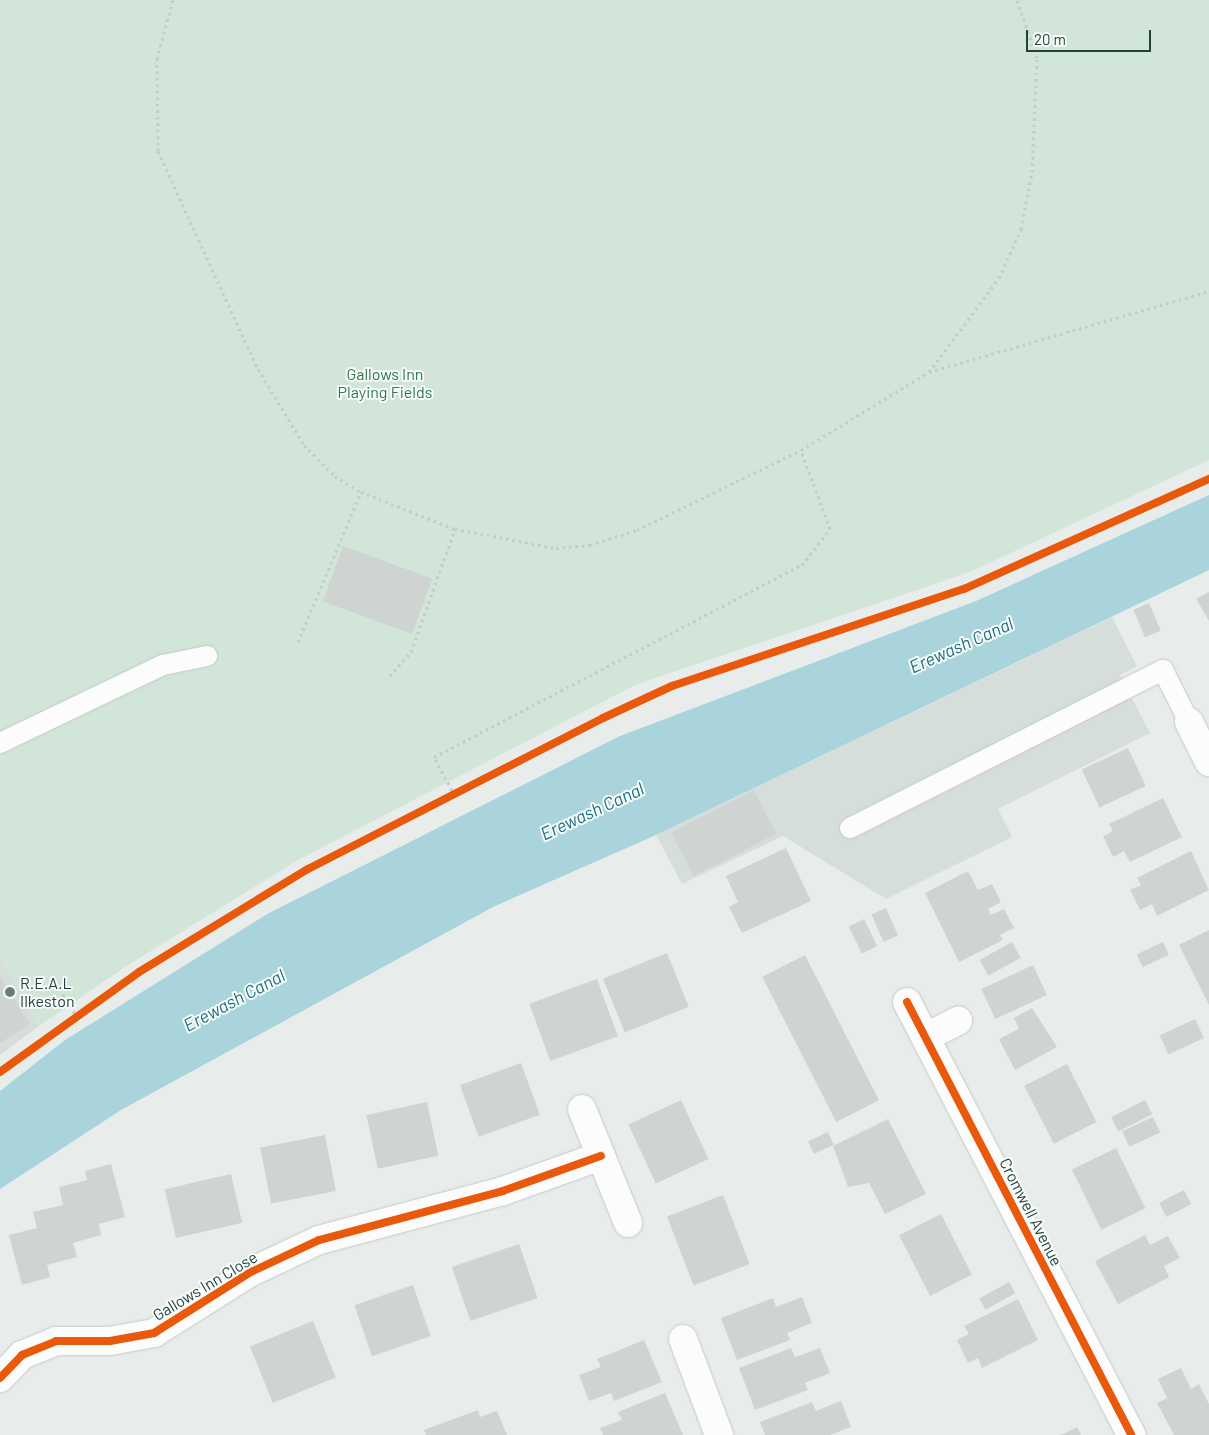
<!DOCTYPE html>
<html>
<head>
<meta charset="utf-8">
<style>
  body { margin:0 }
  #map { position:relative; width:1209px; height:1435px; overflow:hidden; background:#e8edeb; font-family:Barlow,sans-serif }
  div>[style] { position:absolute }
  [style*='--x'] { left:calc(var(--x)*1px); top:calc(var(--y)*1px); width:calc(var(--w)*1px); rotate:calc(var(--a)*1deg) }
  .built>* { inset:0; background:#d6dedb }
  .green>* { inset:0; background:#d1e6d8 }
  .water>* { inset:0; background:#a9d4db }
  .building>* { inset:0; background:#cfd4d2; transform-origin:0 0 }
  .path>* { height:3px; margin-top:-1.5px; transform-origin:0; background:repeating-linear-gradient(90deg,#c3ccca 0 2.5px,transparent 0 6.5px) }
  .roads { filter:drop-shadow(0 0 1px #c5cac8) drop-shadow(0 0 1px #c5cac8) }
  .lane>* { height:20px; margin:-10px; padding:0 10px; transform-origin:10px; border-radius:10px; background:#fcfcfc }
  .street>* { height:28px; margin:-14px; padding:0 14px; transform-origin:14px; border-radius:14px; background:#fcfcfc }
  .cycleway>* { height:8px; margin:-4px; padding:0 4px; transform-origin:4px; border-radius:4px; background:#e8590c }
  .dots>* { width:14px; height:14px; translate:-50% -50%; box-sizing:border-box; border:2px solid #f7fbf9; border-radius:50% }
  span { translate:-50% -50%; white-space:nowrap; text-align:center; line-height:1.15; -webkit-text-stroke:4px #f7fbf9; paint-order:stroke }
  .park-label { font-size:16px; color:#2d7a4b }
  .poi-label { font-size:16px; color:#24423a }
  .left { translate:0 -50%; text-align:left }
  .street-label { font-size:16px; color:#24423a }
  .water-label { font-size:18px; color:#1c6f80; font-style:italic }
  .scale { position:absolute; left:1026px; top:30px; width:125px; height:22px; box-sizing:border-box; border:2px solid #24423a; border-top:0; padding-left:6px; font-size:15px; line-height:18px; white-space:nowrap; color:#24423a; -webkit-text-stroke:4px #f7fbf9; paint-order:stroke }
</style>
</head>
<body>
<div id="map">
  <div class="built">
    <div style="clip-path:polygon(1112px 617px,1137px 666px,1120px 675px,1150px 733px,998px 809px,1012px 837px,886px 899px,783px 836px,682px 884px,656px 835px)"></div>
    <div style="clip-path:polygon(0 958px,39px 1026px,0 1055px)"></div>
  </div>
  <div class="green">
    <div style="clip-path:polygon(0 0,1209px 0,1209px 460px,970px 572px,635px 685px,300px 859px,128px 965px,39px 1026px,0 958px)"></div>
  </div>
  <div class="water">
    <div style="clip-path:polygon(1209px 495px,1209px 570px,656px 835px,493px 907px,121px 1110px,0 1189px,0 1091px,65px 1040px,269px 913px,620px 736px,976px 601px)"></div>
  </div>
  <div class="building">
    <div style="left:343px;top:546px;width:95px;height:59px;rotate:20deg"></div>
    <div style="clip-path:polygon(1209px 592px,1209px 621px,1196px 599px)"></div>
    <div style="left:1149px;top:603px;width:30px;height:17px;rotate:67deg"></div>
    <div style="left:1128px;top:748px;width:42px;height:51px;rotate:65deg"></div>
    <div style="left:754px;top:790px;width:49px;height:93px;rotate:63deg"></div>
    <div style="clip-path:polygon(1163px 798px,1182px 837px,1130px 862px,1124px 851px,1113px 857px,1103px 836px,1113px 831px,1109px 824px)"></div>
    <div style="clip-path:polygon(786px 848px,811px 901px,742px 933px,729px 907px,738px 902px,726px 876px)"></div>
    <div style="clip-path:polygon(1191px 851px,1209px 890px,1157px 916px,1152px 904px,1140px 910px,1130px 890px,1141px 885px,1137px 878px)"></div>
    <div style="clip-path:polygon(968px 871px,978px 890px,992px 884px,1001px 902px,988px 909px,991px 915px,1004px 909px,1014px 928px,1000px 935px,1003px 940px,959px 962px,925px 893px)"></div>
    <div style="left:886px;top:908px;width:30px;height:16px;rotate:66deg"></div>
    <div style="left:864px;top:919px;width:30px;height:17px;rotate:64deg"></div>
    <div style="clip-path:polygon(1209px 930px,1209px 1005px,1179px 945px)"></div>
    <div style="left:1012px;top:942px;width:18px;height:37px;rotate:61deg"></div>
    <div style="left:1163px;top:942px;width:14px;height:29px;rotate:65deg"></div>
    <div style="left:667px;top:953px;width:58px;height:69px;rotate:68deg"></div>
    <div style="left:805px;top:955px;width:163px;height:48px;rotate:63deg"></div>
    <div style="left:1033px;top:965px;width:33px;height:57px;rotate:65deg"></div>
    <div style="clip-path:polygon(0 976px,30px 1024px,0 1043px)"></div>
    <div style="left:597px;top:979px;width:61px;height:72px;rotate:70deg"></div>
    <div style="clip-path:polygon(1032px 1008px,1057px 1047px,1015px 1070px,999px 1039px,1019px 1029px,1014px 1018px)"></div>
    <div style="left:1195px;top:1019px;width:21px;height:39px;rotate:65deg"></div>
    <div style="left:521px;top:1063px;width:55px;height:65px;rotate:70deg"></div>
    <div style="left:1067px;top:1064px;width:65px;height:48px;rotate:63deg"></div>
    <div style="left:681px;top:1100px;width:65px;height:58px;rotate:65deg"></div>
    <div style="left:1145px;top:1100px;width:16px;height:38px;rotate:63deg"></div>
    <div style="left:427px;top:1102px;width:55px;height:62px;rotate:78deg"></div>
    <div style="left:1153px;top:1117px;width:17px;height:34px;rotate:65deg"></div>
    <div style="clip-path:polygon(888px 1119px,926px 1194px,885px 1214px,869px 1183px,848px 1187px,833px 1146px)"></div>
    <div style="left:828px;top:1132px;width:14px;height:22px;rotate:65deg"></div>
    <div style="left:325px;top:1135px;width:57px;height:66px;rotate:79deg"></div>
    <div style="left:1116px;top:1148px;width:67px;height:49px;rotate:64deg"></div>
    <div style="clip-path:polygon(111px 1164px,125px 1217px,99px 1224px,101px 1235px,73px 1243px,77px 1257px,47px 1265px,50px 1277px,22px 1285px,9px 1235px,37px 1228px,33px 1212px,63px 1205px,59px 1187px,87px 1180px,85px 1171px)"></div>
    <div style="left:231px;top:1174px;width:50px;height:68px;rotate:77deg"></div>
    <div style="left:1184px;top:1190px;width:16px;height:28px;rotate:63deg"></div>
    <div style="left:723px;top:1195px;width:74px;height:60px;rotate:69deg"></div>
    <div style="left:941px;top:1214px;width:68px;height:47px;rotate:63deg"></div>
    <div style="clip-path:polygon(1145px 1235px,1150px 1245px,1168px 1236px,1180px 1258px,1164px 1266px,1169px 1277px,1118px 1304px,1095px 1261px)"></div>
    <div style="left:519px;top:1244px;width:57px;height:71px;rotate:71deg"></div>
    <div style="left:1009px;top:1282px;width:13px;height:34px;rotate:61deg"></div>
    <div style="left:413px;top:1285px;width:54px;height:62px;rotate:71deg"></div>
    <div style="clip-path:polygon(802px 1297px,812px 1323px,787px 1333px,790px 1340px,737px 1360px,721px 1318px,773px 1298px,776px 1307px)"></div>
    <div style="clip-path:polygon(1018px 1299px,1038px 1340px,982px 1368px,978px 1358px,968px 1363px,957px 1340px,969px 1334px,964px 1326px)"></div>
    <div style="left:313px;top:1321px;width:61px;height:68px;rotate:68deg"></div>
    <div style="clip-path:polygon(644px 1340px,662px 1382px,614px 1401px,611px 1393px,589px 1401px,579px 1375px,601px 1367px,597px 1359px)"></div>
    <div style="clip-path:polygon(791px 1348px,795px 1357px,820px 1348px,830px 1373px,805px 1383px,808px 1390px,755px 1410px,739px 1368px)"></div>
    <div style="clip-path:polygon(1181px 1368px,1191px 1389px,1199px 1384px,1209px 1404px,1209px 1435px,1174px 1435px,1157px 1403px,1167px 1398px,1158px 1379px)"></div>
    <div style="clip-path:polygon(665px 1393px,683px 1435px,603px 1435px,600px 1428px,622px 1420px,618px 1412px)"></div>
    <div style="clip-path:polygon(841px 1401px,851px 1427px,830px 1435px,765px 1435px,760px 1422px,812px 1402px,816px 1411px)"></div>
    <div style="clip-path:polygon(478px 1410px,480px 1417px,497px 1411px,507px 1435px,426px 1435px,424px 1430px)"></div>
    <div style="clip-path:polygon(1077px 1427px,1081px 1435px,1060px 1435px,1065px 1433px)"></div>
  </div>
  <div class="path">
    <div style="--x:173;--y:0;--w:60;--a:105.4"></div>
    <div style="--x:157;--y:58;--w:93;--a:89.4"></div>
    <div style="--x:158;--y:151;--w:240;--a:65.4"></div>
    <div style="--x:258;--y:369;--w:89;--a:58.8"></div>
    <div style="--x:304;--y:445;--w:44;--a:45"></div>
    <div style="--x:335;--y:476;--w:31;--a:32"></div>
    <div style="--x:361;--y:492;--w:101;--a:21.5"></div>
    <div style="--x:455;--y:529;--w:103;--a:10.7"></div>
    <div style="--x:556;--y:548;--w:34;--a:-5"></div>
    <div style="--x:590;--y:545;--w:49;--a:-17.7"></div>
    <div style="--x:637;--y:530;--w:182;--a:-26"></div>
    <div style="--x:801;--y:450;--w:150;--a:-31.4"></div>
    <div style="--x:929;--y:372;--w:117;--a:-53.3"></div>
    <div style="--x:999;--y:278;--w:54;--a:-65.8"></div>
    <div style="--x:1021;--y:229;--w:58;--a:-79.1"></div>
    <div style="--x:1032;--y:172;--w:114;--a:-87.5"></div>
    <div style="--x:1037;--y:58;--w:61;--a:-109"></div>
    <div style="--x:929;--y:372;--w:291;--a:-16.1"></div>
    <div style="--x:298;--y:642;--w:163;--a:-67.2"></div>
    <div style="--x:390;--y:676;--w:32;--a:-49"></div>
    <div style="--x:411;--y:652;--w:131;--a:-70.3"></div>
    <div style="--x:455;--y:796;--w:44;--a:-118.3"></div>
    <div style="--x:434;--y:757;--w:415;--a:-27.6"></div>
    <div style="--x:802;--y:565;--w:46;--a:-52.1"></div>
    <div style="--x:830;--y:529;--w:84;--a:-110.2"></div>
    <div style="--x:63;--y:994;--w:27;--a:59"></div>
    <div style="--x:0;--y:1072;--w:171;--a:-35.7"></div>
    <div style="--x:139;--y:972;--w:198;--a:-31.4"></div>
    <div style="--x:308;--y:869;--w:331;--a:-27.1"></div>
    <div style="--x:603;--y:718;--w:76;--a:-24.9"></div>
    <div style="--x:672;--y:686;--w:308;--a:-18.4"></div>
    <div style="--x:964;--y:589;--w:269;--a:-24.2"></div>
  </div>
  <div class="roads">
    <div class="lane">
      <div style="--x:0;--y:743;--w:181;--a:-25.6"></div>
      <div style="--x:163;--y:665;--w:45;--a:-11.6"></div>
      <div style="--x:850;--y:828;--w:351;--a:-26.8"></div>
      <div style="--x:1163;--y:670;--w:58;--a:63.4"></div>
    </div>
    <div class="street">
      <div style="--x:1189;--y:722;--w:45;--a:63.4"></div>
      <div style="--x:907;--y:1002;--w:488;--a:62.6"></div>
      <div style="--x:926;--y:1037;--w:36;--a:-27"></div>
      <div style="--x:582;--y:1109;--w:123;--a:68"></div>
      <div style="--x:683;--y:1339;--w:103;--a:69.4"></div>
      <div style="--x:0;--y:1378;--w:32;--a:-46"></div>
      <div style="--x:22;--y:1355;--w:37;--a:-22"></div>
      <div style="--x:56;--y:1341;--w:54;--a:0"></div>
      <div style="--x:110;--y:1341;--w:45;--a:-10.3"></div>
      <div style="--x:154;--y:1333;--w:115;--a:-32.2"></div>
      <div style="--x:251;--y:1272;--w:75;--a:-25.2"></div>
      <div style="--x:319;--y:1240;--w:190;--a:-14.9"></div>
      <div style="--x:503;--y:1191;--w:104;--a:-19.7"></div>
    </div>
  </div>
  <div class="cycleway">
    <div style="--x:907;--y:1002;--w:488;--a:62.6"></div>
    <div style="--x:0;--y:1072;--w:171;--a:-35.7"></div>
    <div style="--x:139;--y:972;--w:198;--a:-31.4"></div>
    <div style="--x:308;--y:869;--w:331;--a:-27.1"></div>
    <div style="--x:603;--y:718;--w:76;--a:-24.9"></div>
    <div style="--x:672;--y:686;--w:308;--a:-18.4"></div>
    <div style="--x:964;--y:589;--w:269;--a:-24.2"></div>
    <div style="--x:0;--y:1378;--w:32;--a:-46"></div>
    <div style="--x:22;--y:1355;--w:37;--a:-22"></div>
    <div style="--x:56;--y:1341;--w:54;--a:0"></div>
    <div style="--x:110;--y:1341;--w:45;--a:-10.3"></div>
    <div style="--x:154;--y:1333;--w:115;--a:-32.2"></div>
    <div style="--x:251;--y:1272;--w:75;--a:-25.2"></div>
    <div style="--x:319;--y:1240;--w:190;--a:-14.9"></div>
    <div style="--x:503;--y:1191;--w:104;--a:-19.7"></div>
  </div>
  <div class="dots">
    <div style="left:10px;top:992px;background:#697e78"></div>
  </div>
  <div class="park-label">
    <span style="left:385px;top:383px">Gallows Inn<br>Playing Fields</span>
  </div>
  <div class="poi-label">
    <span class="left" style="left:20px;top:992px">R.E.A.L<br>Ilkeston</span>
  </div>
  <div class="street-label">
    <span style="left:1031px;top:1212px;rotate:63deg">Cromwell Avenue</span>
    <span style="left:205px;top:1286px;rotate:-31deg">Gallows Inn Close</span>
  </div>
  <div class="water-label">
    <span style="left:961px;top:645px;rotate:-24deg">Erewash Canal</span>
    <span style="left:592px;top:811px;rotate:-25deg">Erewash Canal</span>
    <span style="left:234px;top:1000px;rotate:-28deg">Erewash Canal</span>
  </div>
  <div class="scale">20 m</div>
</div>
</body>
</html>
